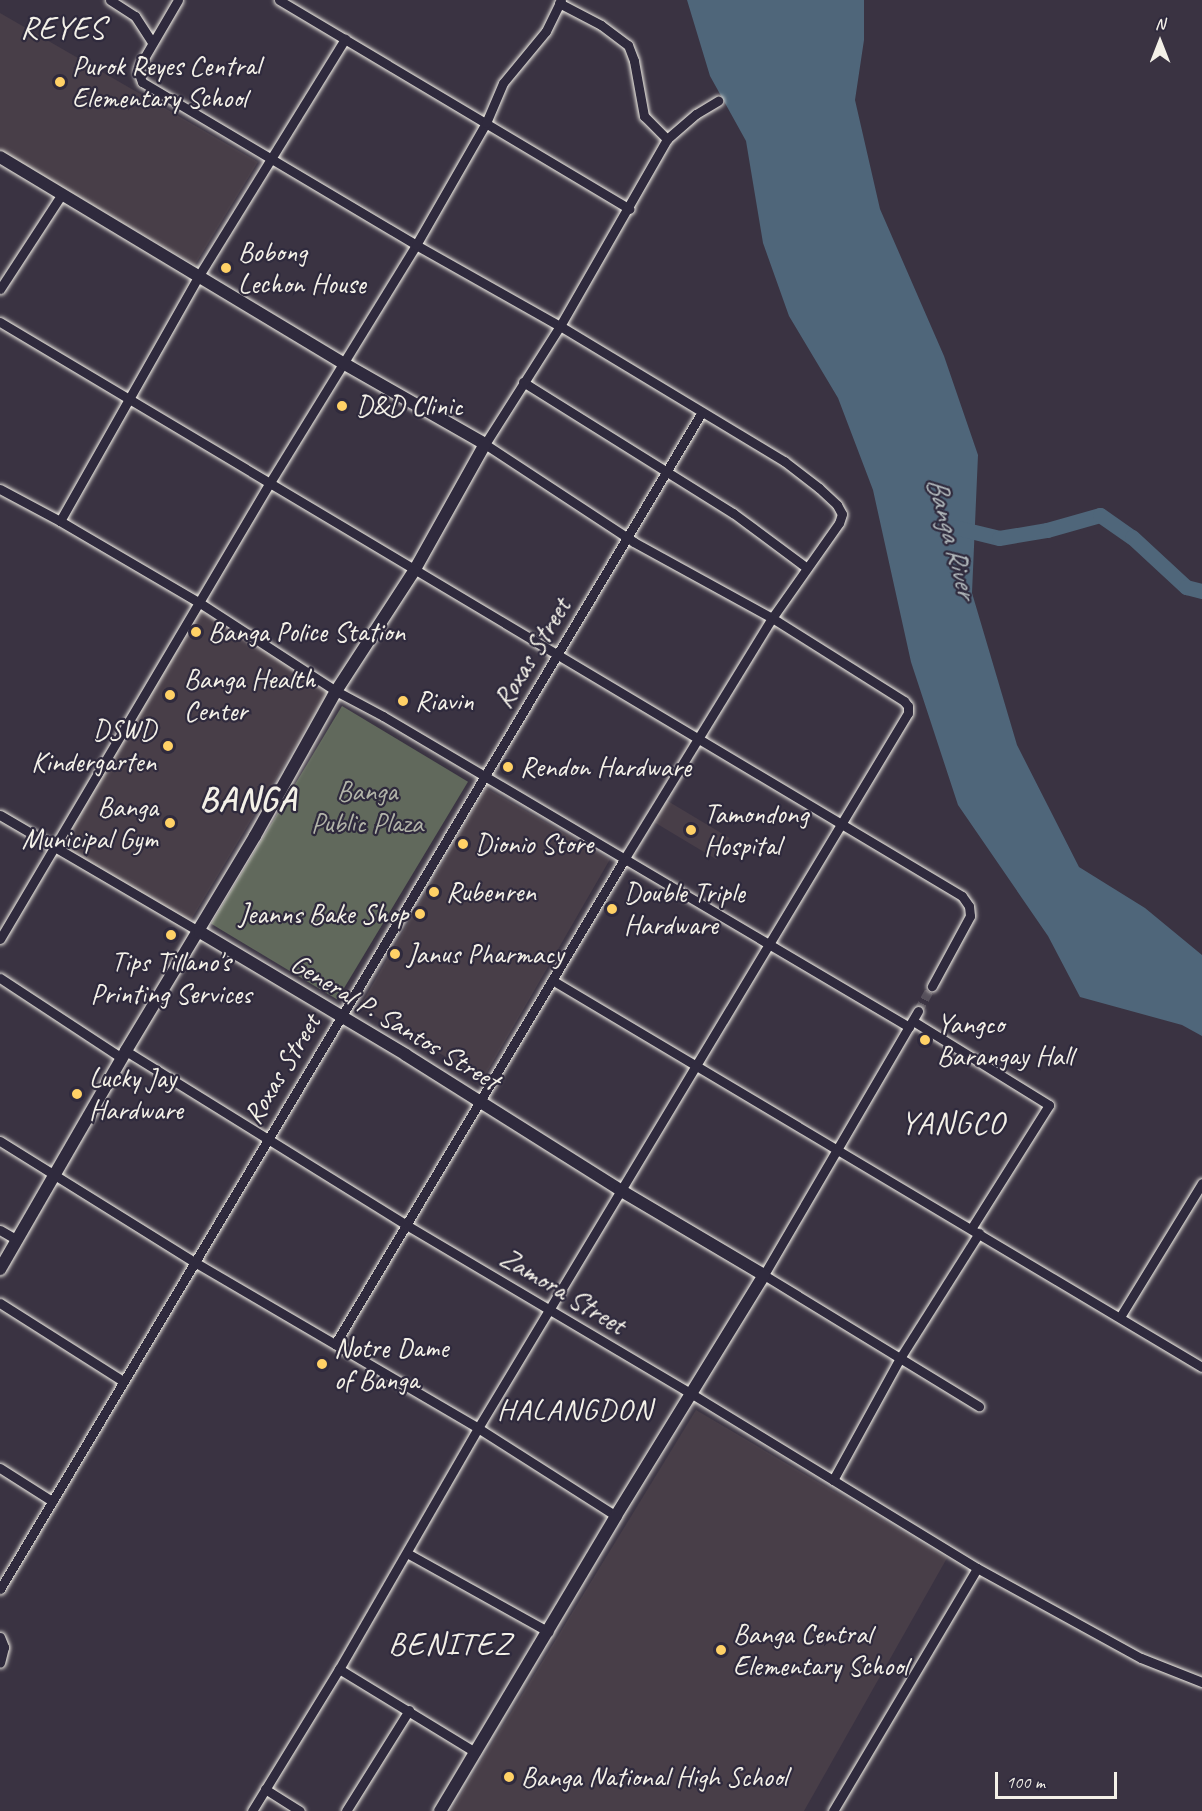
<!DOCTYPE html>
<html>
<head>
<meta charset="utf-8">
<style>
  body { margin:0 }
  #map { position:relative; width:1202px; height:1811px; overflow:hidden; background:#3a3342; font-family:Caveat,sans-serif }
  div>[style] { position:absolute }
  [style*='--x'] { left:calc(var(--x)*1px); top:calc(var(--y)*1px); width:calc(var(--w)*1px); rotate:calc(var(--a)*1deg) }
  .built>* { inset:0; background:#483e48; transform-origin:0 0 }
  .green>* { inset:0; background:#61695c; transform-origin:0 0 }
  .water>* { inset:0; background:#4f667a }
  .river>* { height:15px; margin:-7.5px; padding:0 7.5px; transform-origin:7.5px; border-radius:7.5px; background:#4f667a }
  .minor-tunnel>* { height:9px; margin-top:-4.5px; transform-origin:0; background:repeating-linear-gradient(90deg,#56505b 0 9px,transparent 0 13.5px) }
  .roads { filter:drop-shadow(0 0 2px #f4f1e8) drop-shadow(0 0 2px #f4f1e8) }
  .minor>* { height:9px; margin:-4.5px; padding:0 4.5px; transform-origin:4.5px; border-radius:4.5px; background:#2f2a3d }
  .major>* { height:12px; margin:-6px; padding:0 6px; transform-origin:6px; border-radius:6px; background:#2f2a3d }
  .dots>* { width:16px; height:16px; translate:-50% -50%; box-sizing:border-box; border:3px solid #2f2a3d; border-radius:50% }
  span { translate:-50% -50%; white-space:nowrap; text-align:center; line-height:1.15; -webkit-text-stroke:4.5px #2f2a3d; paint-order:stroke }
  .poi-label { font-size:28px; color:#f4f1e8 }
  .left { translate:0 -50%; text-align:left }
  .right { translate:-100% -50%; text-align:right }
  .street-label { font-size:28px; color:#f4f1e8 }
  .park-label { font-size:28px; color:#b2b4a9 }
  .water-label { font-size:30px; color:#b2b9bc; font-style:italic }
  .neighbourhood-label { font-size:30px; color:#f4f1e8; letter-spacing:1.5px }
  .quarter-label { font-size:32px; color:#f4f1e8; letter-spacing:1.5px }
  .district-label { font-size:34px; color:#f4f1e8; font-weight:700; letter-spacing:1.5px }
  .north { position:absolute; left:1130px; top:12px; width:60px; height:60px; -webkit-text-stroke:4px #2f2a3d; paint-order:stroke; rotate:0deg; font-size:16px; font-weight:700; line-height:24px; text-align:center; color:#f4f1e8 }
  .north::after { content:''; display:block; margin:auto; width:21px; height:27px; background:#f4f1e8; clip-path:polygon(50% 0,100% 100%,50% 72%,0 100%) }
  .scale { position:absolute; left:995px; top:1772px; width:122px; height:27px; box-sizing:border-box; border:3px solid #f4f1e8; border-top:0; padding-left:8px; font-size:18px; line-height:21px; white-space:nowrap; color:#f4f1e8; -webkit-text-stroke:4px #2f2a3d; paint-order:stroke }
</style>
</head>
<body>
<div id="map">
  <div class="built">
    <div style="clip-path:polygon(0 13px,258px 162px,195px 265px,0 151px)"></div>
    <div style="left:200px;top:610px;width:152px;height:275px;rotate:31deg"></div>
    <div style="left:486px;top:788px;width:143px;height:253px;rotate:30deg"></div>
    <div style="left:666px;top:800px;width:74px;height:25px;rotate:31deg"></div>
    <div style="clip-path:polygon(696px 1410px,947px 1558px,804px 1811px,451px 1811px)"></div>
  </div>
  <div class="green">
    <div style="left:342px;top:706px;width:147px;height:254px;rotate:31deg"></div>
  </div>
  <div class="water">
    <div style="clip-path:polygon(687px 0,864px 0,864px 40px,855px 100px,880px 209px,944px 356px,978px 455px,972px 593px,1017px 745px,1079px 867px,1145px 908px,1202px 955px,1202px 1036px,1182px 1025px,1080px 997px,1048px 936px,958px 805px,911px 662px,873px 490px,838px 398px,789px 316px,763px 243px,746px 141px,710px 76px)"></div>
  </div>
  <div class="river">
    <div style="--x:954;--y:527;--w:46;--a:13.7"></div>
    <div style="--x:999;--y:538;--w:49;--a:-9.5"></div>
    <div style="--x:1047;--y:530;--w:55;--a:-15.8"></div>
    <div style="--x:1100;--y:515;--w:39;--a:35"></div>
    <div style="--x:1132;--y:537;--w:74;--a:42.8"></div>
    <div style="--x:1186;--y:587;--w:16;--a:14"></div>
  </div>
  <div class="minor-tunnel">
    <div style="--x:918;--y:1011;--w:29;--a:-61"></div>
  </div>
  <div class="roads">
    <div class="minor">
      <div style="--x:110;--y:0;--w:30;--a:33"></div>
      <div style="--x:135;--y:16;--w:31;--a:57"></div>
      <div style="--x:178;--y:0;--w:75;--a:120.3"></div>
      <div style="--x:140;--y:65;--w:6;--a:108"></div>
      <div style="--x:138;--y:71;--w:12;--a:70"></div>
      <div style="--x:142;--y:82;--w:319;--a:30.7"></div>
      <div style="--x:416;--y:245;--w:165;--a:29.4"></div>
      <div style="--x:560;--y:326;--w:262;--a:31.1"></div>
      <div style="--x:784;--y:461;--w:44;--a:37.6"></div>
      <div style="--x:819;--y:488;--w:25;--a:43"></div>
      <div style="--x:837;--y:505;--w:10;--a:61"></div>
      <div style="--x:842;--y:514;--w:9;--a:108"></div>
      <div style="--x:839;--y:523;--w:116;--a:125.2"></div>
      <div style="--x:772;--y:618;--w:281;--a:121.5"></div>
      <div style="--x:625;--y:858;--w:566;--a:120.82"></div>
      <div style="--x:279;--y:0;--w:408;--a:30.8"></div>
      <div style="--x:559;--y:3;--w:47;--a:27.6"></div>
      <div style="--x:601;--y:25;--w:34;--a:37"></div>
      <div style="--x:628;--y:45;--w:17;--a:69"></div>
      <div style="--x:634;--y:61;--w:56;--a:79.7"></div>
      <div style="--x:644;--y:116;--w:33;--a:45"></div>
      <div style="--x:0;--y:289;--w:113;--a:-56.9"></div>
      <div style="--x:0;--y:322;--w:1120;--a:30.82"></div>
      <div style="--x:962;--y:896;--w:12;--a:55"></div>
      <div style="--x:969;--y:906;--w:10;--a:84"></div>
      <div style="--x:970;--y:916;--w:80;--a:118.5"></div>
      <div style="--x:523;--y:382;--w:248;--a:32"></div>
      <div style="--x:733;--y:513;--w:92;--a:36.6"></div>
      <div style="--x:0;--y:489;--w:68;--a:28.1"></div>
      <div style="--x:60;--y:521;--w:162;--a:30.4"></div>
      <div style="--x:200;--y:603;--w:162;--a:32.9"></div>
      <div style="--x:336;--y:691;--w:53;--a:28"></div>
      <div style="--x:383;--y:716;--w:611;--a:30.59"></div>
      <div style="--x:60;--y:521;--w:280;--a:-60.5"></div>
      <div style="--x:198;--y:277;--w:280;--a:-58.3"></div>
      <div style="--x:0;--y:815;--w:232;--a:30.3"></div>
      <div style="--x:0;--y:939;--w:529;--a:-59.41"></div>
      <div style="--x:269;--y:484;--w:281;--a:-58.4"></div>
      <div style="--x:416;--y:245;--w:141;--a:-60.2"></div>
      <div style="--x:486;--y:123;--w:43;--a:-67"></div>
      <div style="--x:503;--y:83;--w:67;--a:-50.4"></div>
      <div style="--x:546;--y:31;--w:34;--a:-64"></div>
      <div style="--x:0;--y:978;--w:146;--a:33.3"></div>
      <div style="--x:552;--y:980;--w:756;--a:30.77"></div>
      <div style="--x:918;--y:1011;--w:306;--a:120.3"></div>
      <div style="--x:764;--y:1275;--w:252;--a:31.4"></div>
      <div style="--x:913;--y:1021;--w:160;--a:31.7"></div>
      <div style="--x:1049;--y:1105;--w:146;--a:122.2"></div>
      <div style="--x:126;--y:1051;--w:332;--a:31.8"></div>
      <div style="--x:408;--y:1226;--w:330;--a:30.6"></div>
      <div style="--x:692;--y:1394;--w:334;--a:31.4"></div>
      <div style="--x:977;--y:1568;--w:187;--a:28.8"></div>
      <div style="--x:1141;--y:1658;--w:66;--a:21.5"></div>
      <div style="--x:0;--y:1141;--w:231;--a:31.9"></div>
      <div style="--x:196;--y:1263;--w:327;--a:30.3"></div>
      <div style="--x:478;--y:1428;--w:164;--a:32.5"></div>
      <div style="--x:0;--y:1230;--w:20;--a:30"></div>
      <div style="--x:0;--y:1303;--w:146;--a:32.4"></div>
      <div style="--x:1120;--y:1317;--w:157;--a:-58.5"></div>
      <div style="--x:0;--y:1468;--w:62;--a:32.4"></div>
      <div style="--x:833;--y:1480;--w:139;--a:-61.2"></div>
      <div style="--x:900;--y:1358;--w:148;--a:-57.7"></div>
      <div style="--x:407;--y:1553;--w:162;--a:29.1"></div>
      <div style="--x:0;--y:1589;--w:1370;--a:-59.19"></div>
      <div style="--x:0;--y:1637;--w:11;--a:68"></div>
      <div style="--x:4;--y:1647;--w:16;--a:104"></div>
      <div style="--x:339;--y:1669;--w:159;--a:31.4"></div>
      <div style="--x:265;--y:1789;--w:41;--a:32.2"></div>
      <div style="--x:252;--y:1811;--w:167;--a:-58.5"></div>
      <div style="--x:339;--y:1669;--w:278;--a:-60"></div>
      <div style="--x:478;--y:1428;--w:834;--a:-58.98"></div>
      <div style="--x:908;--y:713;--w:7;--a:-90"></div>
      <div style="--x:908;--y:706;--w:6;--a:-129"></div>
      <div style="--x:904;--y:701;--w:156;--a:-147.8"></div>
      <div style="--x:772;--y:618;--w:158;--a:-151.2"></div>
      <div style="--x:634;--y:542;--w:178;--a:-146.7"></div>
      <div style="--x:485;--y:444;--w:140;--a:-57.6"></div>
      <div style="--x:560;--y:326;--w:215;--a:-60.2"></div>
      <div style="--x:667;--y:139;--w:38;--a:-41"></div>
      <div style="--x:696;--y:114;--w:26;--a:-31"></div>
      <div style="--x:346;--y:1811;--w:119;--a:-58"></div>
      <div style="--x:833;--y:1811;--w:282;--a:-59.3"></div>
    </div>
    <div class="major">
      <div style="--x:0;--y:157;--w:400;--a:31"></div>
      <div style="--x:343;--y:363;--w:163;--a:29.7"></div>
      <div style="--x:485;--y:444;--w:145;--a:119.2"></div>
      <div style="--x:414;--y:571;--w:143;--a:123"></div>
      <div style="--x:336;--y:691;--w:166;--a:119.2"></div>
      <div style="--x:255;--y:836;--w:251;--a:121"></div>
      <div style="--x:126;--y:1051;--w:252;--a:120"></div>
      <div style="--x:200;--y:932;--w:240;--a:30.8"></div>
      <div style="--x:406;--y:1055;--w:253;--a:32.2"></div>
      <div style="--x:620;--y:1190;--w:167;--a:30.6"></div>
      <div style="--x:764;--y:1275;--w:283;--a:121.6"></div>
      <div style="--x:616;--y:1516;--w:344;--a:120.8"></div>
    </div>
  </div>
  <div class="dots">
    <div style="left:60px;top:82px;background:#ffd166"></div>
    <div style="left:226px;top:268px;background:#ffd166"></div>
    <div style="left:342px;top:406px;background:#ffd166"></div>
    <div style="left:196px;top:632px;background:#ffd166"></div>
    <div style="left:170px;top:695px;background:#ffd166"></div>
    <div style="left:403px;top:701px;background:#ffd166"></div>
    <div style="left:168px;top:746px;background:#ffd166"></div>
    <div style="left:508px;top:767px;background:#ffd166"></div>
    <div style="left:170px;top:823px;background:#ffd166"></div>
    <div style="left:691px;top:830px;background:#ffd166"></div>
    <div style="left:463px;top:844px;background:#ffd166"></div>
    <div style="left:434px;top:892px;background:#ffd166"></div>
    <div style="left:612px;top:909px;background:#ffd166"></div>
    <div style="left:420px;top:914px;background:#ffd166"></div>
    <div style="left:171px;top:935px;background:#ffd166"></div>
    <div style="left:395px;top:954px;background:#ffd166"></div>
    <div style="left:925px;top:1040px;background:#ffd166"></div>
    <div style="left:77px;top:1094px;background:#ffd166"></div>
    <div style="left:322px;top:1364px;background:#ffd166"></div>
    <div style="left:721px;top:1650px;background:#ffd166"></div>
    <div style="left:509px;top:1777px;background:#ffd166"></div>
  </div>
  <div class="poi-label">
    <span class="left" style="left:72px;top:82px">Purok Reyes Central<br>Elementary School</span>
    <span class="left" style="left:238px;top:268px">Bobong<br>Lechon House</span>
    <span class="left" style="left:356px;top:406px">D&amp;D Clinic</span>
    <span class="left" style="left:208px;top:632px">Banga Police Station</span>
    <span class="left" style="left:184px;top:695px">Banga Health<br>Center</span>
    <span class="left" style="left:415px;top:701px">Riavin</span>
    <span class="right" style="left:156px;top:746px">DSWD<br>Kindergarten</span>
    <span class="left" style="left:520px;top:767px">Rendon Hardware</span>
    <span class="right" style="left:158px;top:823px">Banga<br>Municipal Gym</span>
    <span class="left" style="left:704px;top:830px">Tamondong<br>Hospital</span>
    <span class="left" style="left:475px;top:844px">Dionio Store</span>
    <span class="left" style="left:446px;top:892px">Rubenren</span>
    <span class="left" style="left:624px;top:909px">Double Triple<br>Hardware</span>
    <span class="right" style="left:408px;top:914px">Jeanns Bake Shop</span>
    <span class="left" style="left:407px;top:954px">Janus Pharmacy</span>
    <span style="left:171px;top:978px">Tips Tillano's<br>Printing Services</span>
    <span class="left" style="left:937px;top:1040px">Yangco<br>Barangay Hall</span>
    <span class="left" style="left:89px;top:1094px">Lucky Jay<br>Hardware</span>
    <span class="left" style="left:334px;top:1364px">Notre Dame<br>of Banga</span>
    <span class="left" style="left:733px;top:1650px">Banga Central<br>Elementary School</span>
    <span class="left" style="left:521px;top:1777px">Banga National High School</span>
  </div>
  <div class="street-label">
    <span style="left:532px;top:653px;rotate:-59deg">Roxas Street</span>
    <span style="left:395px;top:1022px;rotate:31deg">General P. Santos Street</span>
    <span style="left:282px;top:1069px;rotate:-59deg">Roxas Street</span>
    <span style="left:563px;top:1291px;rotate:31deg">Zamora Street</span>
  </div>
  <div class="park-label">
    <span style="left:367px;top:807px">Banga<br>Public Plaza</span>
  </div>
  <div class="water-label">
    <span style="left:952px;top:537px;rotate:75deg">Banga River</span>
  </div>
  <div class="neighbourhood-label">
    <span style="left:575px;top:1409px">HALANGDON</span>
  </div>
  <div class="quarter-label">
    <span style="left:63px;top:28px">REYES</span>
    <span style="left:953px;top:1123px">YANGCO</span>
    <span style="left:450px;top:1644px">BENITEZ</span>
  </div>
  <div class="district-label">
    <span style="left:248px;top:799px">BANGA</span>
  </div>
  <div class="north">N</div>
  <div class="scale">100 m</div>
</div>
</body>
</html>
